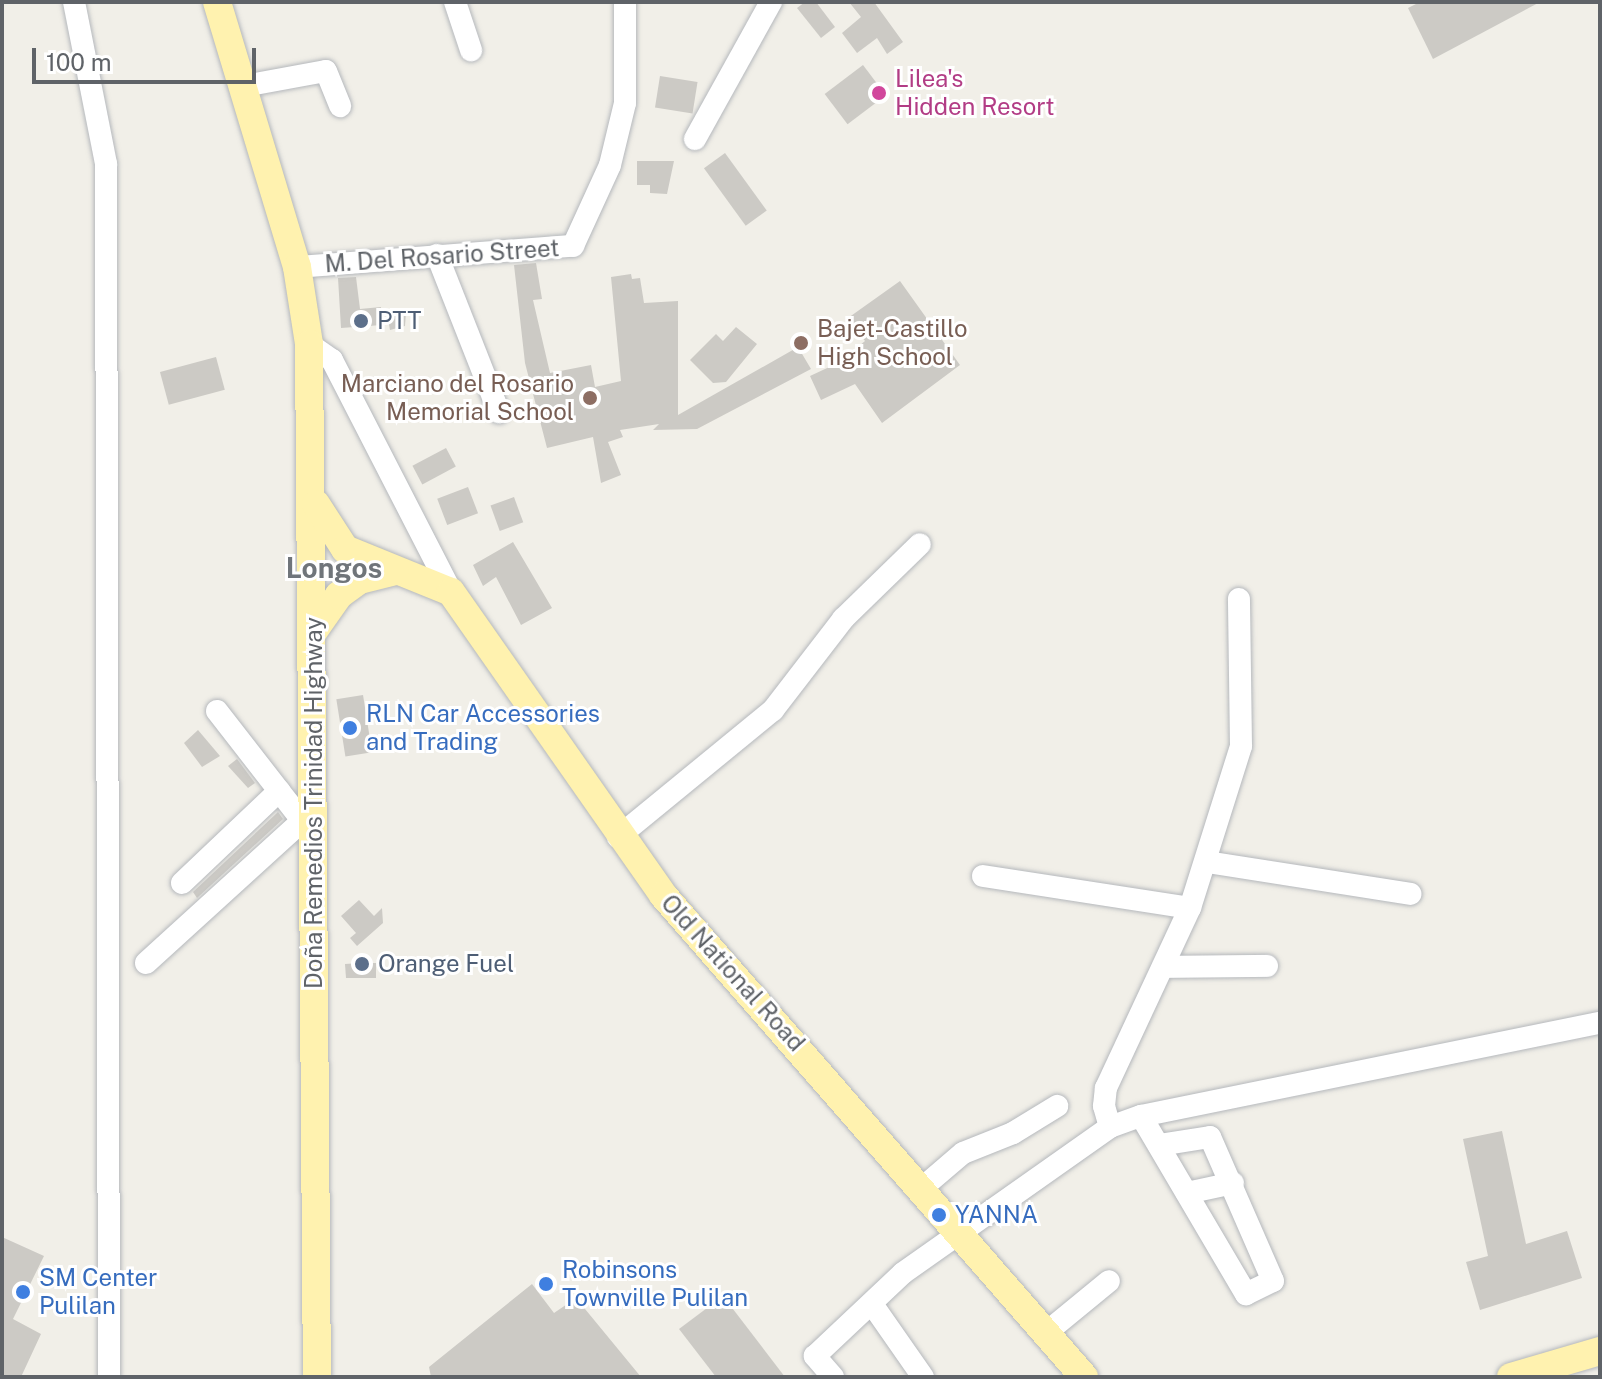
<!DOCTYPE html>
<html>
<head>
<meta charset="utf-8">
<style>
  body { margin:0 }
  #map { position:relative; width:1602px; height:1379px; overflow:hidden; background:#f1efe8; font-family:"Public Sans",sans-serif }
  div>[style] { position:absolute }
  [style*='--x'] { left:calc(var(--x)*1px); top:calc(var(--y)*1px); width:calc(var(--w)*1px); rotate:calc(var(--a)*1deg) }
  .building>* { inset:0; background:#cccac5; transform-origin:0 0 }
  .roads { filter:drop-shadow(0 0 2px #b5b8bc) drop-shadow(0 0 2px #b5b8bc) }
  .minor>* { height:22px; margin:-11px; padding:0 11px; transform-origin:11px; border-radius:11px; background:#fff }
  .major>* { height:28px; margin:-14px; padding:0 14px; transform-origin:14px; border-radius:14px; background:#fff2af }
  .dots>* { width:22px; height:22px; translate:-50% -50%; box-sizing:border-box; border:4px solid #fff; border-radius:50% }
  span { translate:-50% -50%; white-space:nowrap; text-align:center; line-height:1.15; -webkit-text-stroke:6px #fff; paint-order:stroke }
  .hotel-label { font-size:24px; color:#b23c85 }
  .left { translate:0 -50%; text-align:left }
  .street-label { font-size:24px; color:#5f6368 }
  .service-label { font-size:24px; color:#4e5e75 }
  .education-label { font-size:24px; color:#785e54 }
  .right { translate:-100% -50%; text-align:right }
  .shop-label { font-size:24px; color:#366cbe }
  .quarter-label { font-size:28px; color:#70757a; font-weight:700 }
  .frame { position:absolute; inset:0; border:4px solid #5f6368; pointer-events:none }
  .scale { position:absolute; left:32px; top:48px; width:224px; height:36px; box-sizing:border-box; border:4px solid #5f6368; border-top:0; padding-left:10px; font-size:24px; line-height:28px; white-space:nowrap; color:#5f6368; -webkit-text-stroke:6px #fff; paint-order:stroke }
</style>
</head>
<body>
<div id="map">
  <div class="building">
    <div style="clip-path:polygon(805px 2px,816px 2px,835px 27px,821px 38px,797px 8px)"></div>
    <div style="clip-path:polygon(849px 2px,874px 2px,903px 42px,887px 54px,877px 38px,857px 53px,842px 33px,861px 17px)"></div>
    <div style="clip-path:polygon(1420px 2px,1540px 2px,1433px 59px,1408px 8px)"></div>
    <div style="left:863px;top:65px;width:38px;height:48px;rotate:53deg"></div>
    <div style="left:660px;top:76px;width:38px;height:32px;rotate:9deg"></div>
    <div style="left:725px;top:153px;width:71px;height:26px;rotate:54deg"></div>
    <div style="clip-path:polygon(637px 161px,674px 161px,667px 194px,650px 193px,650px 185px,637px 185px)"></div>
    <div style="clip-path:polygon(536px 263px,542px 299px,533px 300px,550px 373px,591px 365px,595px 387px,621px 381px,611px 277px,631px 274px,632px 279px,640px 278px,644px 303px,678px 301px,678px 415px,798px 347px,811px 369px,697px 429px,653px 430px,659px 424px,620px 430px,623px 437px,608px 442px,621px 475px,601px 483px,593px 437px,547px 448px,525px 363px,514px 265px)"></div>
    <div style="clip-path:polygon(356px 277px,360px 309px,381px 307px,382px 325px,341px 328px,338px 278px)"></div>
    <div style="clip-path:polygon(900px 281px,960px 365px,882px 423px,855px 384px,821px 400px,810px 376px,840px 362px,865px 341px,848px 318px)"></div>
    <div style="clip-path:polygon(406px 312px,405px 326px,390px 330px,387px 313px)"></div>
    <div style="clip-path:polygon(736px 327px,757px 344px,726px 382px,713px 383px,690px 360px,716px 334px,723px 341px)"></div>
    <div style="left:216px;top:357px;width:34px;height:58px;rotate:75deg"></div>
    <div style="left:446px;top:448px;width:21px;height:38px;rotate:62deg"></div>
    <div style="left:468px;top:487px;width:28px;height:33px;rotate:69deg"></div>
    <div style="left:514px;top:497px;width:27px;height:25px;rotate:70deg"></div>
    <div style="clip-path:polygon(513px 542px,552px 608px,521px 625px,496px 577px,483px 586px,473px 565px)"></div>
    <div style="left:363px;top:695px;width:58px;height:27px;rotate:81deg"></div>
    <div style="clip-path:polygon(198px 730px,220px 756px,202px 767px,184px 743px)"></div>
    <div style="clip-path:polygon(237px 759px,255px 783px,248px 788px,228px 766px)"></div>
    <div style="clip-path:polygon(278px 812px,283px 819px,197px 898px,193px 892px)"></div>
    <div style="clip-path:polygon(359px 900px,374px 916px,382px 908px,383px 923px,357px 946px,350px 938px,356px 933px,341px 916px)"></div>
    <div style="clip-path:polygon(360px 963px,376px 963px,376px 978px,346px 978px,345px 964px)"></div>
    <div style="clip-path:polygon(1502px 1131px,1526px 1244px,1567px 1231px,1582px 1278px,1480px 1310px,1466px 1262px,1488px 1256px,1463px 1139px)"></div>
    <div style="clip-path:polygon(2px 1237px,44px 1256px,13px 1319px,41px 1334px,21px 1377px,2px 1377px)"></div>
    <div style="clip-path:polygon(532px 1284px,554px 1313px,576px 1298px,641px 1377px,431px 1377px,429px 1367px)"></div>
    <div style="clip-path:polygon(723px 1296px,785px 1377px,716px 1377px,679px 1329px)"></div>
  </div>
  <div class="roads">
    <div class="minor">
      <div style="--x:74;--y:2;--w:165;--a:78.8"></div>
      <div style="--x:106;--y:164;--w:1213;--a:89.86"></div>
      <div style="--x:455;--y:2;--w:51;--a:71.6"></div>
      <div style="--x:244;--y:86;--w:83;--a:-10.4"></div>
      <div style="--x:326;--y:71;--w:38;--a:68"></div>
      <div style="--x:695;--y:139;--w:157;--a:-61"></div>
      <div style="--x:437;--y:255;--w:169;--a:68.5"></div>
      <div style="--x:297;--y:267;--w:277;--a:-4.4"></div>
      <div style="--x:573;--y:246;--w:89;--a:-65.4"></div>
      <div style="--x:610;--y:165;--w:64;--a:-76.4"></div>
      <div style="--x:625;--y:103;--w:101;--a:-90"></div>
      <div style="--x:309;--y:344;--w:28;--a:35"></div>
      <div style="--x:332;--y:360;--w:261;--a:62.8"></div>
      <div style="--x:217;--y:711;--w:138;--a:52.1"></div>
      <div style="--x:618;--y:837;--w:200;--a:-39.3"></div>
      <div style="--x:773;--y:710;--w:115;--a:-52.4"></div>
      <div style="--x:843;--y:619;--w:107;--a:-44.2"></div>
      <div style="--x:1207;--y:862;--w:206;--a:8.9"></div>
      <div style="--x:983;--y:876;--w:209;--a:8.8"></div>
      <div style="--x:182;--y:883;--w:134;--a:-43.5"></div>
      <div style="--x:146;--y:963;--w:224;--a:-42.3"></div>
      <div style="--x:1165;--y:967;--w:102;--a:-0.6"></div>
      <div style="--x:1141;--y:1116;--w:468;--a:-11.5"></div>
      <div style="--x:1110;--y:1127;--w:22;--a:-106"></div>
      <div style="--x:1104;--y:1106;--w:18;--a:-84"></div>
      <div style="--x:1106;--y:1088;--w:199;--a:-65"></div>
      <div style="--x:1190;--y:908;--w:170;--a:-72.5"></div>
      <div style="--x:1241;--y:746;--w:147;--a:-90.8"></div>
      <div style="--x:922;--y:1188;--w:54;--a:-40.5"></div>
      <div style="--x:963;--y:1153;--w:54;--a:-21.8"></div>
      <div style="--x:1013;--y:1133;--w:52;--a:-31.5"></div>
      <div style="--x:1187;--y:1193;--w:47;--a:-12.3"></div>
      <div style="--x:872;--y:1304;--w:89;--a:55.1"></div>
      <div style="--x:1047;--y:1332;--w:80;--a:-39.4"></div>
      <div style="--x:833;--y:1377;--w:28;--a:-131"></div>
      <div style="--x:815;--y:1356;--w:121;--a:-43.3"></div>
      <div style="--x:903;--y:1273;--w:253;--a:-35.2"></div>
      <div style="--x:1110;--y:1127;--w:33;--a:-20"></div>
      <div style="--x:1141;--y:1116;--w:207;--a:59.5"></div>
      <div style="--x:1246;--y:1294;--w:30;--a:-26"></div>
      <div style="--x:1273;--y:1281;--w:157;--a:-113.6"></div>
      <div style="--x:1210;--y:1137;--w:52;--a:171.1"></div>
    </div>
    <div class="major">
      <div style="--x:217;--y:2;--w:277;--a:73.2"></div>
      <div style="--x:297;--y:267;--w:78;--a:81.1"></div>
      <div style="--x:309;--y:344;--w:1033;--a:89.56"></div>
      <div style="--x:316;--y:504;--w:54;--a:57.2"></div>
      <div style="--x:345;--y:549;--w:114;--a:22.1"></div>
      <div style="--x:451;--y:592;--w:370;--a:55"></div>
      <div style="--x:663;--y:895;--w:640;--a:48.86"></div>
      <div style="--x:313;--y:632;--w:45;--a:-54.9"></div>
      <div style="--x:339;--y:595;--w:26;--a:-36"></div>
      <div style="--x:360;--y:580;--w:36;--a:-14"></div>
      <div style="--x:1511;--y:1377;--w:93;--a:-16.3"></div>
    </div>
  </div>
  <div class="dots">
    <div style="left:879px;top:93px;background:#d1479c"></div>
    <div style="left:361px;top:321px;background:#5c6f8a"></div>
    <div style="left:801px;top:343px;background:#8d6e63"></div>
    <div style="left:590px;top:398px;background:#8d6e63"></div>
    <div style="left:350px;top:728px;background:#3f7fe0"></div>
    <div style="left:362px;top:964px;background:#5c6f8a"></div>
    <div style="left:939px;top:1215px;background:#3f7fe0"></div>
    <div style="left:546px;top:1284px;background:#3f7fe0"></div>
    <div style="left:23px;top:1292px;background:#3f7fe0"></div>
  </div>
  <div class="hotel-label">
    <span class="left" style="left:895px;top:93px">Lilea's<br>Hidden Resort</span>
  </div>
  <div class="street-label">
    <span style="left:442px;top:256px;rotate:-4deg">M. Del Rosario Street</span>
    <span style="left:314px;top:803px;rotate:-90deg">Doña Remedios Trinidad Highway</span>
    <span style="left:733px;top:973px;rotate:48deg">Old National Road</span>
  </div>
  <div class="service-label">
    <span class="left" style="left:377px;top:321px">PTT</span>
    <span class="left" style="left:378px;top:964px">Orange Fuel</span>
  </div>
  <div class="education-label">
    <span class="left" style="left:817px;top:343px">Bajet-Castillo<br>High School</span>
    <span class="right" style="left:574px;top:398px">Marciano del Rosario<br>Memorial School</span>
  </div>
  <div class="shop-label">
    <span class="left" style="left:366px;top:728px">RLN Car Accessories<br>and Trading</span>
    <span class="left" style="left:955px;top:1215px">YANNA</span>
    <span class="left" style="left:562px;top:1284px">Robinsons<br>Townville Pulilan</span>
    <span class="left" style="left:39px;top:1292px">SM Center<br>Pulilan</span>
  </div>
  <div class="quarter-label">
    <span style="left:334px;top:568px">Longos</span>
  </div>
  <div class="frame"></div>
  <div class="scale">100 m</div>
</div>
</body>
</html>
